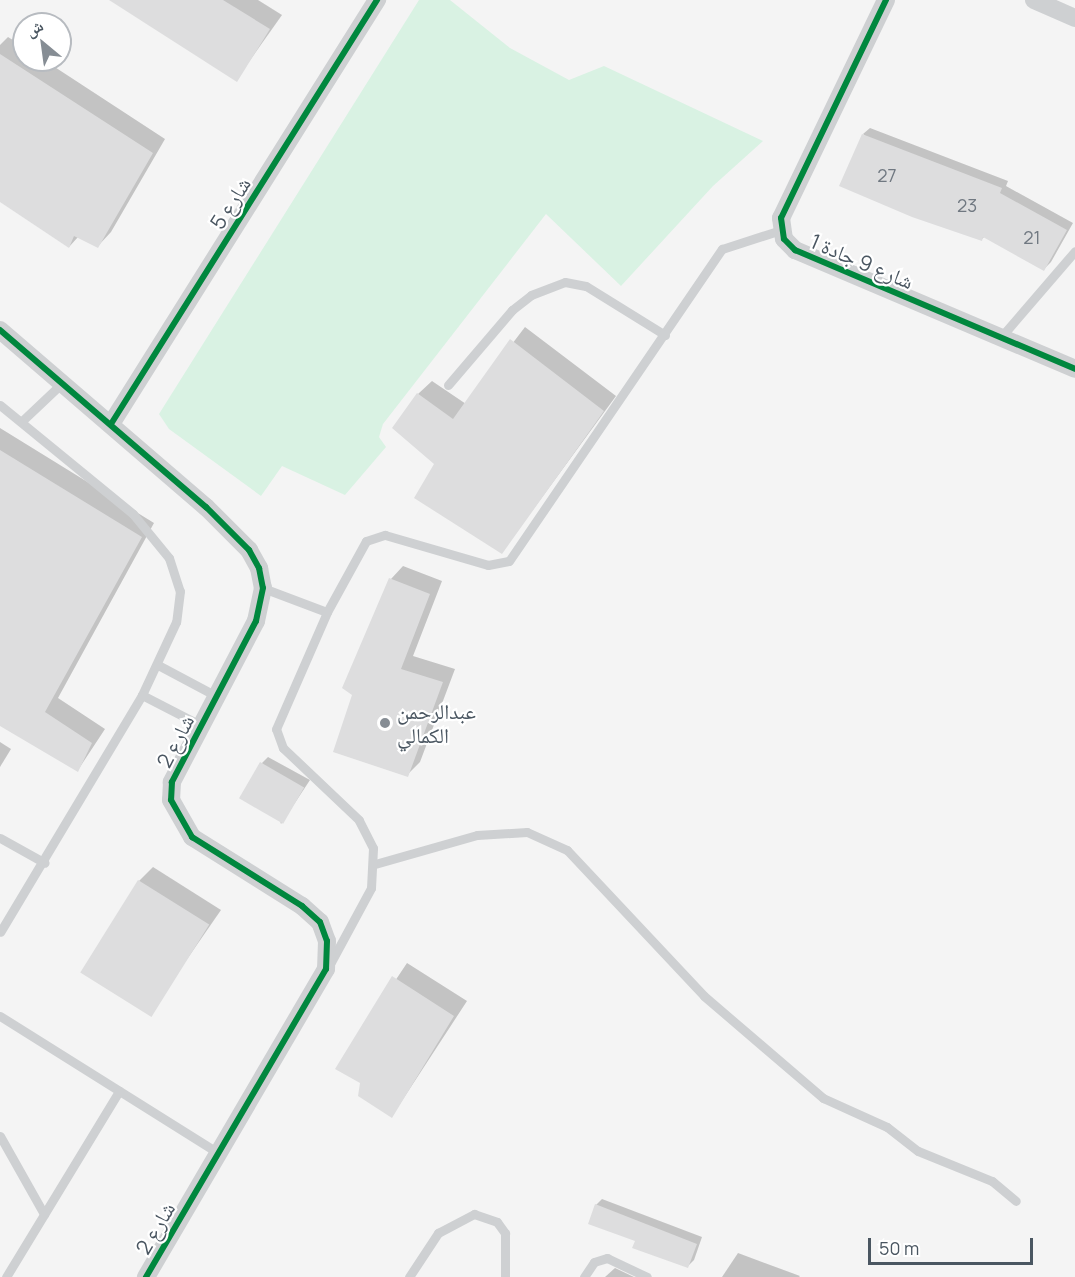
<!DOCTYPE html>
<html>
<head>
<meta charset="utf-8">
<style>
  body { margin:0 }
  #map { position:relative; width:1075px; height:1277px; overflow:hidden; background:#f4f4f4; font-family:Manrope,"Noto Naskh Arabic",sans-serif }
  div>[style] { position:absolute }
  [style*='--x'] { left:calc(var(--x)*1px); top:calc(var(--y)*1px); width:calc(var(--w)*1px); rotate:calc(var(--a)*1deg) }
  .green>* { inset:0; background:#d9f2e3 }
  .shadow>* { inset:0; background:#0003 }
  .building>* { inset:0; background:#ddddde; transform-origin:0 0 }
  .service>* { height:9px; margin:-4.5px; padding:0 4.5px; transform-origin:4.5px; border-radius:4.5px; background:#ced0d2 }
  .minor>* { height:18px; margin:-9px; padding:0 9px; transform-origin:9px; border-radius:9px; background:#ced0d2 }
  .cycleway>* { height:6px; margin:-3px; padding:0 3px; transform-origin:3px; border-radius:3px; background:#00873e }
  .dots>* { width:16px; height:16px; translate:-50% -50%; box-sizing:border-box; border:3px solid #fff; border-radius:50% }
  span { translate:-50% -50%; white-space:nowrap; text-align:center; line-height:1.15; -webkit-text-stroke:4.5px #fff; paint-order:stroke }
  .number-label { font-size:18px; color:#707881 }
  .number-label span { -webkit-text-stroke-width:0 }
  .street-label { font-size:21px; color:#4a5661 }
  .poi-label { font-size:21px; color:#4a5661 }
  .left { translate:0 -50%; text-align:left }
  .north { position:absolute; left:12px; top:12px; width:60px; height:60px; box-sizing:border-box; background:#fff; border:2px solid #b7bbc0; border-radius:50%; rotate:331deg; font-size:16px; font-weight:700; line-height:24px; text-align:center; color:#4a5661 }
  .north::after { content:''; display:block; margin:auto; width:21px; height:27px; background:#868d94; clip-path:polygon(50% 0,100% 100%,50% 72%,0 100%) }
  .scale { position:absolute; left:868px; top:1238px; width:165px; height:27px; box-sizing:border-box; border:3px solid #4a5661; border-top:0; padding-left:8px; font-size:18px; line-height:21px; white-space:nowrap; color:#4a5661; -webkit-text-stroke:4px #fff; paint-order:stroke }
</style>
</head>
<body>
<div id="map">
  <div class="green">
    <div style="clip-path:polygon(419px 0,450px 0,510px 48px,569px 80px,604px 66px,763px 141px,713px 186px,621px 286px,546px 214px,383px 424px,379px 437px,386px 447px,345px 495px,282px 466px,261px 496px,169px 429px,159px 414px)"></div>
  </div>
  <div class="shadow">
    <div style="clip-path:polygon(112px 0,258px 0,282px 15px,236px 80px)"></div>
    <div style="clip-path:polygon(8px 37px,24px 47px,24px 60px,44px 60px,165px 139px,111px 232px,98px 246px,78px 237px,69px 247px,0 200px,0 45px)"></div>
    <div style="clip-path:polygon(870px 128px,1008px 181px,1006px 186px,1073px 223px,1051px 262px,1044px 269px,985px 236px,982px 239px,863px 134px)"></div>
    <div style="clip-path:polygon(525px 327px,616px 396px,502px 552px,436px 464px,418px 394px,432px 381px,466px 404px)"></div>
    <div style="clip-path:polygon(0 428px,154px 523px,58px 698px,105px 729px,78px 770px,0 724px)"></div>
    <div style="clip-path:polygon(403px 566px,442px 581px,413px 656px,455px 669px,420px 762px,407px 775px,391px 579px)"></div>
    <div style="clip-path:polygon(0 742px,11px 749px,0 767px)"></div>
    <div style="clip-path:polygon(268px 757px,310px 780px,281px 824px,262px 763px)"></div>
    <div style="clip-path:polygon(153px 867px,221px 910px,149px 1014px,139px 881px)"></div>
    <div style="clip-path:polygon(407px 963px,467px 1001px,392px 1116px,362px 1083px,337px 1068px)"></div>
    <div style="clip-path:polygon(602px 1199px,702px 1237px,694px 1260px,687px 1267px,636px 1240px,596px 1205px)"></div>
    <div style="clip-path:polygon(738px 1253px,800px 1276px,799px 1277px,722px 1277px)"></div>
    <div style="clip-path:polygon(615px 1268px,634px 1277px,605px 1277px)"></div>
  </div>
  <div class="building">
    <div style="clip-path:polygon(109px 0,223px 0,270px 29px,237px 82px)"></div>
    <div style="clip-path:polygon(0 54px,153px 153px,98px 248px,74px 236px,69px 248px,0 202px)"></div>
    <div style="clip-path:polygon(862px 134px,1002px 188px,1000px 193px,1067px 230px,1044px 271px,983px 237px,982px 241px,912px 217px,839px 186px)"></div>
    <div style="clip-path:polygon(510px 339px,604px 411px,502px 554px,414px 498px,434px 464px,392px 428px,417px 393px,453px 419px)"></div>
    <div style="clip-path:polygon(0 450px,142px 537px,45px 712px,92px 743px,78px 772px,0 726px)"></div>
    <div style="clip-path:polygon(389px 578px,430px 594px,401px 669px,443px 682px,408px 777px,333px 752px,352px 695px,342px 688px)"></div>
    <div style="left:260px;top:762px;width:51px;height:42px;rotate:30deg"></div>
    <div style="left:138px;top:880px;width:84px;height:109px;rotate:32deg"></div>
    <div style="clip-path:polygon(392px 976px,454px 1016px,392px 1118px,358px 1096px,360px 1083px,335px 1069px)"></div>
    <div style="clip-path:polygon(595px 1204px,697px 1244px,688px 1268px,632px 1248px,635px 1241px,588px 1224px)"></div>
  </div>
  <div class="service">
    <div style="--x:1001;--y:337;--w:113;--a:-49.3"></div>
    <div style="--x:448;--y:385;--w:99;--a:-49.5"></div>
    <div style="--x:512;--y:310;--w:24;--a:-38"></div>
    <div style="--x:531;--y:295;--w:36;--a:-21"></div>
    <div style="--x:565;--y:282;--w:21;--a:11"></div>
    <div style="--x:586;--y:286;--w:93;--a:31.8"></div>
    <div style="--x:0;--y:405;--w:172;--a:39.3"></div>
    <div style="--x:133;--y:514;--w:57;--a:50.7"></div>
    <div style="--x:169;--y:558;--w:35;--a:72"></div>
    <div style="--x:180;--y:591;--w:31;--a:97"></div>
    <div style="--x:176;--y:622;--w:81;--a:115"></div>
    <div style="--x:142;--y:695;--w:276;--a:120.9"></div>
    <div style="--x:22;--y:421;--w:55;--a:-43.5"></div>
    <div style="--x:263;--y:588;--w:68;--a:20.6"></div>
    <div style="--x:158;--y:665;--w:66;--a:28.1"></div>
    <div style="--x:142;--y:695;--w:65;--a:27.3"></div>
    <div style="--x:0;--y:838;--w:51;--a:29.1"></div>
    <div style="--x:375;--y:864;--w:106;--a:-15.9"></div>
    <div style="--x:477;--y:835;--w:50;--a:-3.4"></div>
    <div style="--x:527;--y:832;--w:44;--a:24.2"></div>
    <div style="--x:567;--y:850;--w:200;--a:46.8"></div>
    <div style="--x:704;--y:996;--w:157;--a:40.6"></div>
    <div style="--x:823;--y:1098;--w:70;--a:24.4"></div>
    <div style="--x:887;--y:1127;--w:39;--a:38"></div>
    <div style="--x:918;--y:1151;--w:80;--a:22.1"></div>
    <div style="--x:992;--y:1181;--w:31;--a:40"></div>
    <div style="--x:331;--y:962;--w:84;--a:-61.6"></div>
    <div style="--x:371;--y:888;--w:40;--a:-87.1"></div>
    <div style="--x:373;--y:848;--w:31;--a:-117"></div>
    <div style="--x:359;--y:820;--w:105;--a:-136.5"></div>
    <div style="--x:283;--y:748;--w:20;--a:-110"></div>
    <div style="--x:276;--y:729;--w:128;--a:-66.4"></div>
    <div style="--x:327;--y:612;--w:81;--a:-61.2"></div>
    <div style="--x:366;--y:541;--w:20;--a:-18"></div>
    <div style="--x:385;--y:535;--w:107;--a:16.2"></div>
    <div style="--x:488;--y:565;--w:21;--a:-11"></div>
    <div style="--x:509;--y:561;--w:378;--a:-55.7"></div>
    <div style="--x:722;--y:249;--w:62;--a:-17.9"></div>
    <div style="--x:0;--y:1016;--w:257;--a:32.1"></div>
    <div style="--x:0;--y:1136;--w:90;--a:60.6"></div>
    <div style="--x:6;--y:1277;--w:218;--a:-58.7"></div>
    <div style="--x:409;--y:1277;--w:53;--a:-56.6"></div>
    <div style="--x:438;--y:1233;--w:41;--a:-27.8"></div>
    <div style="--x:474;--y:1214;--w:24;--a:19"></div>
    <div style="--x:497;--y:1222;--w:14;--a:54"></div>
    <div style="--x:505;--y:1233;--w:44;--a:90"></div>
    <div style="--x:584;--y:1277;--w:18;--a:-56"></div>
    <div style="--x:594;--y:1262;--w:14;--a:-17"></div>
    <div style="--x:607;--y:1258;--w:44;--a:25.4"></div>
  </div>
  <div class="minor">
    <div style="--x:886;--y:0;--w:242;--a:115.7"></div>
    <div style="--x:781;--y:218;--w:21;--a:82"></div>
    <div style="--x:784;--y:239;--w:16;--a:45"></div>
    <div style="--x:795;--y:250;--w:304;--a:23"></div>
    <div style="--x:1034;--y:0;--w:45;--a:23.7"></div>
    <div style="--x:0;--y:330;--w:272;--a:40.7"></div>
    <div style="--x:206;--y:507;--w:61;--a:45"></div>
    <div style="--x:249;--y:550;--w:21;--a:61"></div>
    <div style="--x:259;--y:568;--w:20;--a:79"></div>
    <div style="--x:263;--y:588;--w:34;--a:102"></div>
    <div style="--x:256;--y:621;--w:182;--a:117.6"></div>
    <div style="--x:172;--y:782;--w:18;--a:93"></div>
    <div style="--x:171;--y:800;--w:43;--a:60.4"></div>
    <div style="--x:192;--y:837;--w:130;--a:32.1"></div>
    <div style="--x:302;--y:906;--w:24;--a:42"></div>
    <div style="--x:320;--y:922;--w:20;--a:70"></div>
    <div style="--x:327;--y:941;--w:28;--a:92"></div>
    <div style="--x:326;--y:969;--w:357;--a:120.3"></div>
    <div style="--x:111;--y:424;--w:501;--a:-57.9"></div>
  </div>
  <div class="cycleway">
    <div style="--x:886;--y:0;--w:242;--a:115.7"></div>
    <div style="--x:781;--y:218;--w:21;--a:82"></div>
    <div style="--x:784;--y:239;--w:16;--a:45"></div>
    <div style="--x:795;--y:250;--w:304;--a:23"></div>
    <div style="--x:0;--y:330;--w:272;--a:40.7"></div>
    <div style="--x:206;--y:507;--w:61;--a:45"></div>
    <div style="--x:249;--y:550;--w:21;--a:61"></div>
    <div style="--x:259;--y:568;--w:20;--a:79"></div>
    <div style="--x:263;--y:588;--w:34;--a:102"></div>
    <div style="--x:256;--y:621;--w:182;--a:117.6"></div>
    <div style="--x:172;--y:782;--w:18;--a:93"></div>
    <div style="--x:171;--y:800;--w:43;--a:60.4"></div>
    <div style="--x:192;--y:837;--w:130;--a:32.1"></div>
    <div style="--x:302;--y:906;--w:24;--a:42"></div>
    <div style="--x:320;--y:922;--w:20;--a:70"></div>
    <div style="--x:327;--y:941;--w:28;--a:92"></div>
    <div style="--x:326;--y:969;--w:357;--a:120.3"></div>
    <div style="--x:111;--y:424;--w:501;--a:-57.9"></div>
  </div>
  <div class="dots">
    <div style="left:385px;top:723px;background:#868d94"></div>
  </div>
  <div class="number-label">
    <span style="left:887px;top:175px">27</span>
    <span style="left:967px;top:205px">23</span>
    <span style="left:1032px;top:237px">21</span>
  </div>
  <div class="street-label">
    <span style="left:230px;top:203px;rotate:-58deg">شارع 5</span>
    <span style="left:862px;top:261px;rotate:23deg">شارع 9 جادة 1</span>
    <span style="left:175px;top:741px;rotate:-63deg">شارع 2</span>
    <span style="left:155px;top:1228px;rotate:-60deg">شارع 2</span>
  </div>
  <div class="poi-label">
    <span class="left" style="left:397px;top:723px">عبدالرحمن<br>الكمالي</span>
  </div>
  <div class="north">ش</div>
  <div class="scale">50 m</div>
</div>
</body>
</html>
